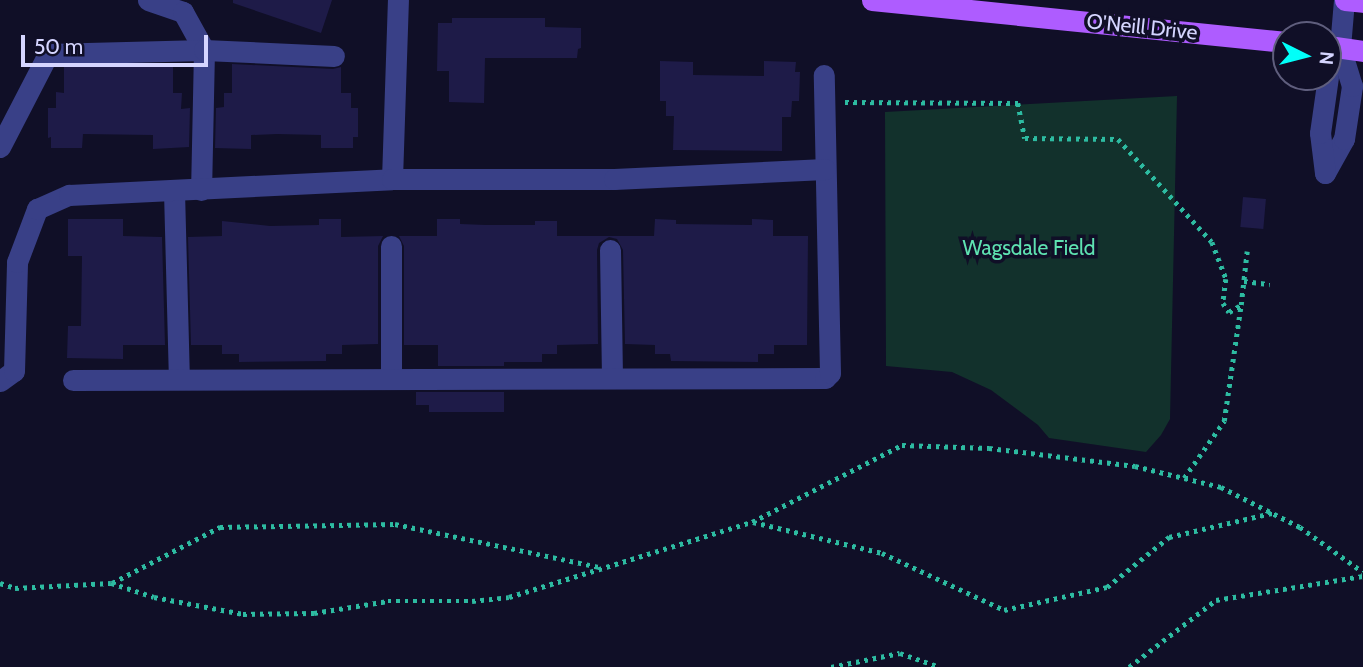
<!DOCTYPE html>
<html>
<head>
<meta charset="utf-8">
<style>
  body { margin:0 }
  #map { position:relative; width:1363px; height:667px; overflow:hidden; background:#100f27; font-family:Cabin,sans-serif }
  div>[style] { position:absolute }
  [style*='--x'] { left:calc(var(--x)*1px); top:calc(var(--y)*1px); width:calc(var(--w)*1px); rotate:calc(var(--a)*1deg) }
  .green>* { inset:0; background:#12312c }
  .building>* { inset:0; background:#1e1b48; transform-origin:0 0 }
  .path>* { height:4.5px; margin-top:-2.25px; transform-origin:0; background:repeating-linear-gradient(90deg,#2dbba1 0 3.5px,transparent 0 8.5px) }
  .minor>* { height:21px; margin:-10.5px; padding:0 10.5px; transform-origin:10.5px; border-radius:10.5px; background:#394087 }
  .major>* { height:21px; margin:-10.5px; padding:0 10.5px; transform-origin:10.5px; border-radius:10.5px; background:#ae5cff }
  span { translate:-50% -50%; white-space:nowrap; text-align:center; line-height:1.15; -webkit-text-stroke:7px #100f27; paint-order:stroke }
  .street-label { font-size:21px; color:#d5d5ff }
  .park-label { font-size:21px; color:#5ee2b1 }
  .north { position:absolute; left:1272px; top:21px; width:70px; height:70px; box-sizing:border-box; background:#100f27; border:2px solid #5f5e7d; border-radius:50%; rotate:96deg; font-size:19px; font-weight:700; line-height:28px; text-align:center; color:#d5d5ff }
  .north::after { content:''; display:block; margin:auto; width:24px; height:32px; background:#01fff9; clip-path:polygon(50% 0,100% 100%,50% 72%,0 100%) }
  .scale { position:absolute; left:21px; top:35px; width:187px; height:32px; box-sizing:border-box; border:4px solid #d5d5ff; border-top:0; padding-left:9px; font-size:21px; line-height:24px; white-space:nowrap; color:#d5d5ff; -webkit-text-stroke:5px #100f27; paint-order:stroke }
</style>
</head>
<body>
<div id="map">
  <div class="green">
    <div style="clip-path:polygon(1177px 96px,1170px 419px,1161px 435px,1146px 452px,1049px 438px,1038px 425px,991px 390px,952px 372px,886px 366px,885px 112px)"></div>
  </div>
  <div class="building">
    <div style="clip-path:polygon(233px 0,332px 0,321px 33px,233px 3px)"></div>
    <div style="clip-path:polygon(452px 18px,545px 18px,545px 27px,581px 28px,581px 48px,578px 49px,577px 58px,485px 58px,484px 103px,449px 102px,449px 71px,437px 71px,438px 23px,452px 23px)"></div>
    <div style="clip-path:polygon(660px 61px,693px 62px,693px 75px,764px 76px,764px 61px,796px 62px,795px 72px,800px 72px,799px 101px,792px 101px,791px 117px,782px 117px,782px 151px,673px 150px,674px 116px,666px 116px,666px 101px,660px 101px)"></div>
    <div style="clip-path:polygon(173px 64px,173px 93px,182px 93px,181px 109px,190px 108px,189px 147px,153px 149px,153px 135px,83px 134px,82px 148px,51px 148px,51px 137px,48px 138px,48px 108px,56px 108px,56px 92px,64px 93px,64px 67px)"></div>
    <div style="clip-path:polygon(232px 64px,333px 69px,341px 67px,341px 93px,351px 93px,351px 108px,358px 108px,358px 137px,353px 137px,353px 148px,321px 148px,321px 135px,277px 134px,251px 135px,251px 149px,215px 148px,216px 108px,224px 107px,224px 93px,232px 93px)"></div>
    <div style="left:1243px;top:197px;width:23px;height:30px;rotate:5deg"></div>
    <div style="clip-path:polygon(68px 219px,123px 219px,123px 236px,162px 237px,165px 345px,123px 345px,123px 359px,67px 358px,68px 326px,81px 326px,82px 256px,68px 256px)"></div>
    <div style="clip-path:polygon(319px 219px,341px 219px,341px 237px,383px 236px,378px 246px,378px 344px,342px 345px,342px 354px,326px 354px,326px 361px,239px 362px,239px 354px,222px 354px,222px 345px,191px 345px,188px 237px,222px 236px,222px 221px,270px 226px,319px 225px)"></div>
    <div style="clip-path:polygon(437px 219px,460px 219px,460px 224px,486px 225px,535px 225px,535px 221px,557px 221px,557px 236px,654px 236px,655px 219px,676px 220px,676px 224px,752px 225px,752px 219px,773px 220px,773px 236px,808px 236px,807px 345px,774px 345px,774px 354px,758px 354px,758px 362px,671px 361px,670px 354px,655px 354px,655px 345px,625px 344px,623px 250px,617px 239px,609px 237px,599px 243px,597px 250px,598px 344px,557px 345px,557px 354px,542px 354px,542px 362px,504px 362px,504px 366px,438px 366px,438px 345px,404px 345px,404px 246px,399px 236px,437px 236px)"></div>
    <div style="clip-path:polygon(416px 392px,504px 392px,504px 412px,429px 412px,429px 405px,416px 405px)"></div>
  </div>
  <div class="path">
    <div style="--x:845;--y:102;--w:173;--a:0.3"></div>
    <div style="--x:1018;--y:103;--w:36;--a:79"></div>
    <div style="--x:1025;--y:138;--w:93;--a:0.6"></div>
    <div style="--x:1118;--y:139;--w:139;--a:47.6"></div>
    <div style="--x:1212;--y:242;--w:40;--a:69"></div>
    <div style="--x:1226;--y:279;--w:24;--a:97"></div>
    <div style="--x:1223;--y:303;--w:11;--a:56"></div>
    <div style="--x:1229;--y:312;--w:14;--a:-30"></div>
    <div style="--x:1241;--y:305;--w:54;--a:-83.7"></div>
    <div style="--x:1244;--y:281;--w:26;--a:7"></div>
    <div style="--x:1184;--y:478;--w:70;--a:-54.9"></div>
    <div style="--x:1224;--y:421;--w:117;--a:-81.7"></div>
    <div style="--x:753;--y:522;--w:133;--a:13.5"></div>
    <div style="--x:882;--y:553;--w:135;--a:25"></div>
    <div style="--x:1004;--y:610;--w:106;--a:-12.6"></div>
    <div style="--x:1107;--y:587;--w:80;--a:-38.9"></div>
    <div style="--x:1169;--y:537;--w:106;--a:-13.1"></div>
    <div style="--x:0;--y:583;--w:16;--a:18"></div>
    <div style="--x:15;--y:588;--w:96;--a:-3"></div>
    <div style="--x:111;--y:583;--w:45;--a:18"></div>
    <div style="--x:154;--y:597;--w:91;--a:10.8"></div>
    <div style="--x:243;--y:614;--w:71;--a:-0.8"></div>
    <div style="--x:314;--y:613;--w:75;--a:-9.2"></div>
    <div style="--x:388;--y:601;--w:84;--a:0"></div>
    <div style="--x:472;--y:601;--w:37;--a:-6"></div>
    <div style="--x:509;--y:597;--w:254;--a:-17.2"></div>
    <div style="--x:752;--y:522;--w:169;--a:-27.2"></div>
    <div style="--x:902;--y:445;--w:87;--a:2"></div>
    <div style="--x:989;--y:448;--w:147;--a:7"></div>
    <div style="--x:1135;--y:466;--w:89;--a:13.7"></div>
    <div style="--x:1221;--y:487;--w:89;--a:26.9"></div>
    <div style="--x:1300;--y:527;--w:77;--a:35.5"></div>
    <div style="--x:112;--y:583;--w:122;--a:-27.4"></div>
    <div style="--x:220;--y:527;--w:175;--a:-1"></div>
    <div style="--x:395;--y:524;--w:208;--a:11.9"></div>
    <div style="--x:831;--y:667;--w:70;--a:-11.5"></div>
    <div style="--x:900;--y:653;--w:42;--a:19.3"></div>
    <div style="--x:1129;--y:667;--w:110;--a:-37.6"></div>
    <div style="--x:1216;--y:600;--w:149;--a:-9.3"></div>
  </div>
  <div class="minor">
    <div style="--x:148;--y:0;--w:37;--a:19"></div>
    <div style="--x:183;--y:12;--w:43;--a:61.1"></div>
    <div style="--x:204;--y:50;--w:140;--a:91.2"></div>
    <div style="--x:1335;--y:60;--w:14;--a:-69"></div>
    <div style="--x:1340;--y:47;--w:47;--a:-85.1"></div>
    <div style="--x:0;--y:147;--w:105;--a:-62.7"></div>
    <div style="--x:48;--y:54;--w:156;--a:-1.5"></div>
    <div style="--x:204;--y:50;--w:130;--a:2.6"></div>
    <div style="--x:1325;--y:173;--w:39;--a:-61"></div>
    <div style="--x:1344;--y:139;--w:54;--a:-81.4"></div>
    <div style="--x:1352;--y:86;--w:41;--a:-107.1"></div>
    <div style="--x:1325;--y:173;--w:40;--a:-97.1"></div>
    <div style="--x:1320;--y:133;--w:57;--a:-81.9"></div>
    <div style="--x:392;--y:179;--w:179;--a:-88.1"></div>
    <div style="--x:174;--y:191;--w:187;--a:88.5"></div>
    <div style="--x:391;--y:246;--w:132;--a:90"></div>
    <div style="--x:610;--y:250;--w:128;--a:89.1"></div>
    <div style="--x:73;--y:380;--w:752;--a:-0.15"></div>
    <div style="--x:825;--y:378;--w:7;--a:-45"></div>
    <div style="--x:830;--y:373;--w:298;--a:-91.2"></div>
    <div style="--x:0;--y:381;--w:17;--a:-36"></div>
    <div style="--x:14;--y:371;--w:109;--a:-88.4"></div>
    <div style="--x:17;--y:262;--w:57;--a:-69.3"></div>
    <div style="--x:37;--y:209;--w:35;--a:-24"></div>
    <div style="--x:69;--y:195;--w:323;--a:-2.8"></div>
    <div style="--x:392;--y:179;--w:222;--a:0"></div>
    <div style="--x:614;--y:179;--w:211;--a:-2.7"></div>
  </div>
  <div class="major">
    <div style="--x:872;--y:0;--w:416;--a:5.8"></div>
    <div style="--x:1345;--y:0;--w:18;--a:6"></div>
    <div style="--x:1328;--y:46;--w:35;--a:8"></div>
  </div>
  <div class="street-label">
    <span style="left:1142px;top:27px;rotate:6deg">O'Neill Drive</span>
  </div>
  <div class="park-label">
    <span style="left:1029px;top:248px">Wagsdale Field</span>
  </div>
  <div class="north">N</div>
  <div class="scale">50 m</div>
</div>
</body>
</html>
